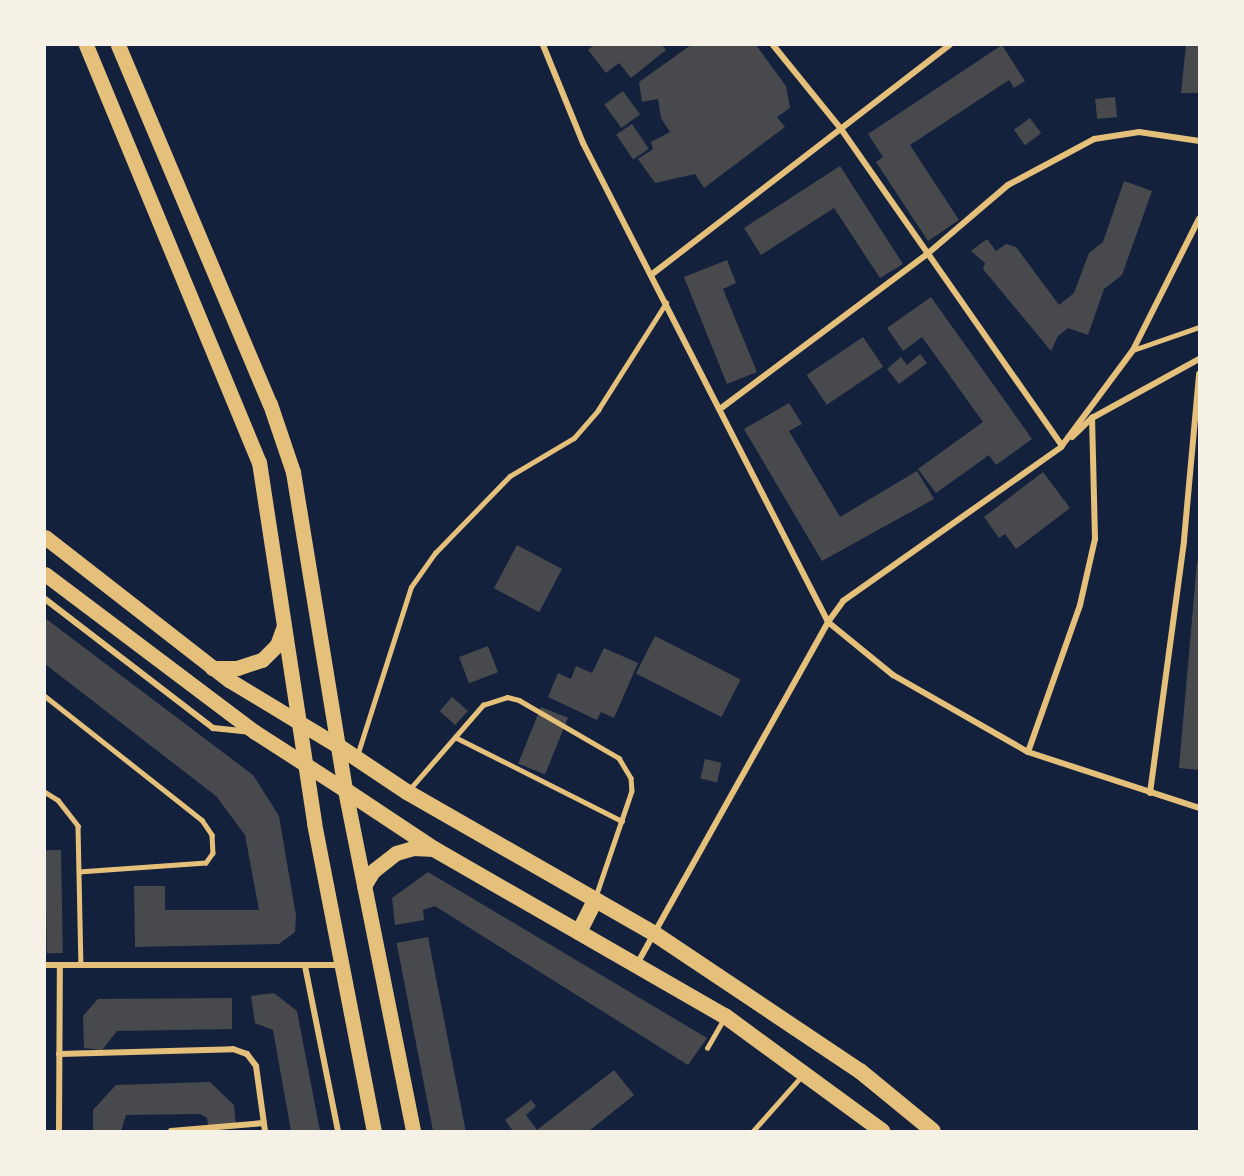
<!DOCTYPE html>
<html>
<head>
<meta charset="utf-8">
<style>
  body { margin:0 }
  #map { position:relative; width:1244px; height:1176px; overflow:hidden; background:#14213d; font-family:Karla,sans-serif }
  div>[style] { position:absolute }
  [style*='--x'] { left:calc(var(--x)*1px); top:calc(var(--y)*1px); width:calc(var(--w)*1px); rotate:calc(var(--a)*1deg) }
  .building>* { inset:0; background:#48494c; transform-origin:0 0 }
  .service>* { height:4.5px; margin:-2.25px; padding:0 2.25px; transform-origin:2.25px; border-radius:2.25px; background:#e5c07b }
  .minor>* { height:6px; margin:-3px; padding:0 3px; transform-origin:3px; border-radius:3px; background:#e5c07b }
  .primary>* { height:15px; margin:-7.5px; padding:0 7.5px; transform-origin:7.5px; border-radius:7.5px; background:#e5c07b }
  .trunk>* { height:16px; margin:-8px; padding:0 8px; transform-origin:8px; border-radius:8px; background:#e5c07b }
  span { translate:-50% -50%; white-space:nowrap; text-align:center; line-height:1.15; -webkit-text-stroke:4.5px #f6f1e7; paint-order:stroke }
  .frame { position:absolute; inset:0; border:46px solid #f6f1e7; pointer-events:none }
</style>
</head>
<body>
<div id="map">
  <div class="building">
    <div style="clip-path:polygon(594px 45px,662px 45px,666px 50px,631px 78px,619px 63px,606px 73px,588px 50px)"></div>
    <div style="clip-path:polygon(691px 45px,756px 45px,786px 86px,790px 108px,777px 117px,785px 127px,704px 188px,695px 174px,655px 183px,638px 159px,653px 149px,651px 142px,670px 132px,661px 118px,658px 99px,642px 102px,639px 82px)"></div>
    <div style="clip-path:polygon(1002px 45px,1025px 81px,1014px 88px,1009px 80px,910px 145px,959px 220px,928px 241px,876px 162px,883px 157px,868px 134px)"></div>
    <div style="clip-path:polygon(1186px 45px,1199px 45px,1199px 93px,1181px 93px)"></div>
    <div style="left:623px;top:91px;width:29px;height:23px;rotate:54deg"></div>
    <div style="left:1115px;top:97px;width:20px;height:20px;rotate:84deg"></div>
    <div style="left:1030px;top:118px;width:19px;height:20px;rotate:54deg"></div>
    <div style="left:632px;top:124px;width:30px;height:19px;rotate:56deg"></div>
    <div style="clip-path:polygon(840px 166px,903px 264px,880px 278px,834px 208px,761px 255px,744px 228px)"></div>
    <div style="clip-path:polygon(1124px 181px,1152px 191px,1122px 275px,1104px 289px,1088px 335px,1068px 328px,1058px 336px,1051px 351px,983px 269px,985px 263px,971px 251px,987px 239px,996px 251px,1006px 244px,1016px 247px,1059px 305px,1074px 293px,1089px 253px,1103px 242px)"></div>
    <div style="clip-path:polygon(727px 260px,736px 283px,723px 289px,757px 372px,727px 384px,684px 277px)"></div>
    <div style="clip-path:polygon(931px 297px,1032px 439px,996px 465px,989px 455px,936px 493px,918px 469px,983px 422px,922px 337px,903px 351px,887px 328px)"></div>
    <div style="left:863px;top:337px;width:36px;height:68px;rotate:56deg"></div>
    <div style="clip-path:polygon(920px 354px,927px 363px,899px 384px,887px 369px,901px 357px,907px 365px)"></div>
    <div style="clip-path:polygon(789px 403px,802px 424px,789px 431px,840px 517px,917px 471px,934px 499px,822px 561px,744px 429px)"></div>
    <div style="clip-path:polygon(1043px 472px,1070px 508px,1016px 549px,1005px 534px,999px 538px,984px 517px)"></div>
    <div style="left:517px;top:545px;width:51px;height:49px;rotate:28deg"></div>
    <div style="clip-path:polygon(1197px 562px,1199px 562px,1199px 770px,1179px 768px)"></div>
    <div style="clip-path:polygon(45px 618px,253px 775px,279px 816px,296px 916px,295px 932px,279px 944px,135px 947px,134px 886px,165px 886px,165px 910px,259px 910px,245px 835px,216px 796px,45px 664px)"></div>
    <div style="left:655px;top:636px;width:96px;height:42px;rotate:27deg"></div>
    <div style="left:488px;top:646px;width:28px;height:31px;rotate:69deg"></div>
    <div style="clip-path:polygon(604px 648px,638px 663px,614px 718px,601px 712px,597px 720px,548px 697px,558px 673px,571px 679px,576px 666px,592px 673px)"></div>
    <div style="left:452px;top:697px;width:21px;height:19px;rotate:41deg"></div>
    <div style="left:541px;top:707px;width:29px;height:61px;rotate:22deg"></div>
    <div style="left:705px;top:759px;width:17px;height:20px;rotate:13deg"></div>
    <div style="left:61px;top:850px;width:103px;height:16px;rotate:89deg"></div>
    <div style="clip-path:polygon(428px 872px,707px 1038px,688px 1065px,435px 906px,423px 910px,424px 920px,395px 925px,392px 898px)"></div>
    <div style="left:428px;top:937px;width:198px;height:32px;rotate:79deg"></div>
    <div style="clip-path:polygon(274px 993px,297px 1011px,320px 1131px,291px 1131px,273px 1030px,255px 1023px,251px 996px)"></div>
    <div style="clip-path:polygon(232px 998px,232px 1029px,117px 1031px,102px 1050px,84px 1048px,83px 1016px,98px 999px)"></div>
    <div style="clip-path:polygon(614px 1070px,634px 1095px,589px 1131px,513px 1131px,505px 1120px,531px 1100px,536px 1106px,526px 1115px,537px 1130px)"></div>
    <div style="clip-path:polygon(210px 1082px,234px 1105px,236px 1127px,208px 1126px,207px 1118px,200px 1114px,126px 1115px,121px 1131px,93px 1131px,93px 1110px,116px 1085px)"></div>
  </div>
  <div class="service">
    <div style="--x:1133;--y:350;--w:70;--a:-19.2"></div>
    <div style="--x:45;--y:696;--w:200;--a:38.3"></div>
    <div style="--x:202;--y:820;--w:18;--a:56"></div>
    <div style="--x:212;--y:835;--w:18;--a:87"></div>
    <div style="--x:213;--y:853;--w:12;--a:125"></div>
    <div style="--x:206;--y:863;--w:127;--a:175.9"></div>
    <div style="--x:455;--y:737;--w:187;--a:26.7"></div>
    <div style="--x:357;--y:756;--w:177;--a:-72.3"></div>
    <div style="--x:411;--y:587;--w:42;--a:-54.8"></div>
    <div style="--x:435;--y:553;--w:107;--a:-45.8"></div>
    <div style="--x:510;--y:476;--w:74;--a:-30.7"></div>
    <div style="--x:574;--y:438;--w:37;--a:-49"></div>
    <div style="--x:598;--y:410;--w:127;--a:-57.6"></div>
    <div style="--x:409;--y:790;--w:113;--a:-49"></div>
    <div style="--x:483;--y:705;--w:25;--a:-18"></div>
    <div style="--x:507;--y:697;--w:12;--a:14"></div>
    <div style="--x:519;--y:700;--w:116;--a:30.1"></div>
    <div style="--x:619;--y:758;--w:23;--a:59"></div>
    <div style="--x:631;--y:778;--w:13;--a:86"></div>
    <div style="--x:632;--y:791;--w:112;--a:108.8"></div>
    <div style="--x:45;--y:792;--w:15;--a:32"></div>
    <div style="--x:58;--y:800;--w:33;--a:52"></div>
    <div style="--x:78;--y:826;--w:139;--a:88.8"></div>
    <div style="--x:707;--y:1048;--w:34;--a:-60"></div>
    <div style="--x:753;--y:1131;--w:72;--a:-48.4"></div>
  </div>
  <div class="minor">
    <div style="--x:543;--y:45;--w:106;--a:67.8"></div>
    <div style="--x:583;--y:143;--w:538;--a:62.91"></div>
    <div style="--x:828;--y:622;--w:26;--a:-54"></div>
    <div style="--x:843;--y:601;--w:267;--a:-35.2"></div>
    <div style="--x:1061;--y:447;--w:121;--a:-53.4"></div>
    <div style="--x:1133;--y:350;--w:147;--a:-63.3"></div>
    <div style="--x:773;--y:45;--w:108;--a:51"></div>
    <div style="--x:841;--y:129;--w:386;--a:55.1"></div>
    <div style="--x:651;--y:275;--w:377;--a:-37.6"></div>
    <div style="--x:720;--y:409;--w:257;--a:-36.8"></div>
    <div style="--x:926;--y:255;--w:108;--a:-40.5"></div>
    <div style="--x:1008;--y:185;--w:98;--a:-28.1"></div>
    <div style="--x:1094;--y:139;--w:46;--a:-8.8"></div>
    <div style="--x:1139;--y:132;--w:61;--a:8.5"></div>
    <div style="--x:1072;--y:437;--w:28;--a:-44"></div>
    <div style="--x:1092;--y:418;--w:122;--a:-28.9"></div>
    <div style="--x:45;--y:599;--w:212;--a:37.5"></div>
    <div style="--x:213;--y:728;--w:36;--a:6"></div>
    <div style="--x:1028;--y:752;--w:156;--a:-70.5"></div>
    <div style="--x:1080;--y:605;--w:68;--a:-77.2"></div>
    <div style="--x:1095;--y:539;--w:121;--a:-91.4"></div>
    <div style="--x:1150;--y:793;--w:255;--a:-82.3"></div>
    <div style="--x:1184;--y:540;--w:167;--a:-84.8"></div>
    <div style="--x:637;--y:964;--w:392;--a:-60.8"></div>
    <div style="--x:828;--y:622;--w:84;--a:39.2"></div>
    <div style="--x:893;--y:675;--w:155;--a:29.7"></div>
    <div style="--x:1028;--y:752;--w:180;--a:18.1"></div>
    <div style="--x:45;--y:965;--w:295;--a:0"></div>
    <div style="--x:305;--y:966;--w:168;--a:78.7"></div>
    <div style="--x:59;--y:1054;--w:174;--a:-1.6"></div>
    <div style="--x:233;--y:1049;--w:15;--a:20"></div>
    <div style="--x:247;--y:1054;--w:15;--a:53"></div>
    <div style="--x:256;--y:1066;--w:66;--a:82.1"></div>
    <div style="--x:59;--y:1131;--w:166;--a:-89.7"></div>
    <div style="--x:171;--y:1131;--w:93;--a:-4.9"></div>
  </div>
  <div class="primary">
    <div style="--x:86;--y:45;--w:451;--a:67.5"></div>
    <div style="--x:259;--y:462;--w:365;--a:81.3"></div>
    <div style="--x:314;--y:823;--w:314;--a:79"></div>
    <div style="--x:118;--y:45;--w:390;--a:67.1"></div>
    <div style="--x:270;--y:404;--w:72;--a:71.3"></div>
    <div style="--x:293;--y:472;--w:322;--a:80.7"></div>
    <div style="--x:345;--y:790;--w:348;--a:78.7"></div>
    <div style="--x:45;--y:537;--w:233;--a:37.9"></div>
    <div style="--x:229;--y:680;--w:127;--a:31.2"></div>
    <div style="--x:45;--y:574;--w:263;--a:37"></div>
    <div style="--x:255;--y:732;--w:107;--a:32.8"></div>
    <div style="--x:212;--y:668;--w:25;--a:0"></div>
    <div style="--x:237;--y:668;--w:26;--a:-18"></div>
    <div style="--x:262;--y:660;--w:21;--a:-45"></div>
    <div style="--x:277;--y:645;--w:20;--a:-70"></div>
    <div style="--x:364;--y:886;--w:17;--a:-59"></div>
    <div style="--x:373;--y:871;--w:29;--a:-38"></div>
    <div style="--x:396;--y:853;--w:18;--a:-16"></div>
    <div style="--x:413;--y:848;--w:21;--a:3"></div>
  </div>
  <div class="trunk">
    <div style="--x:338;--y:746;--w:83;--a:33.7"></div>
    <div style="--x:407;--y:792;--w:286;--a:29.8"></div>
    <div style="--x:655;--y:934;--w:247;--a:33.8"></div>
    <div style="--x:860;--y:1071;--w:94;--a:39.4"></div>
    <div style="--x:345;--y:790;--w:107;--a:33.5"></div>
    <div style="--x:434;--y:849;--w:336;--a:29.9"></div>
    <div style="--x:725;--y:1016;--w:195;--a:36.2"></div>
    <div style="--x:579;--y:932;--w:36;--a:-63"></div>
  </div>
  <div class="frame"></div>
</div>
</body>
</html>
